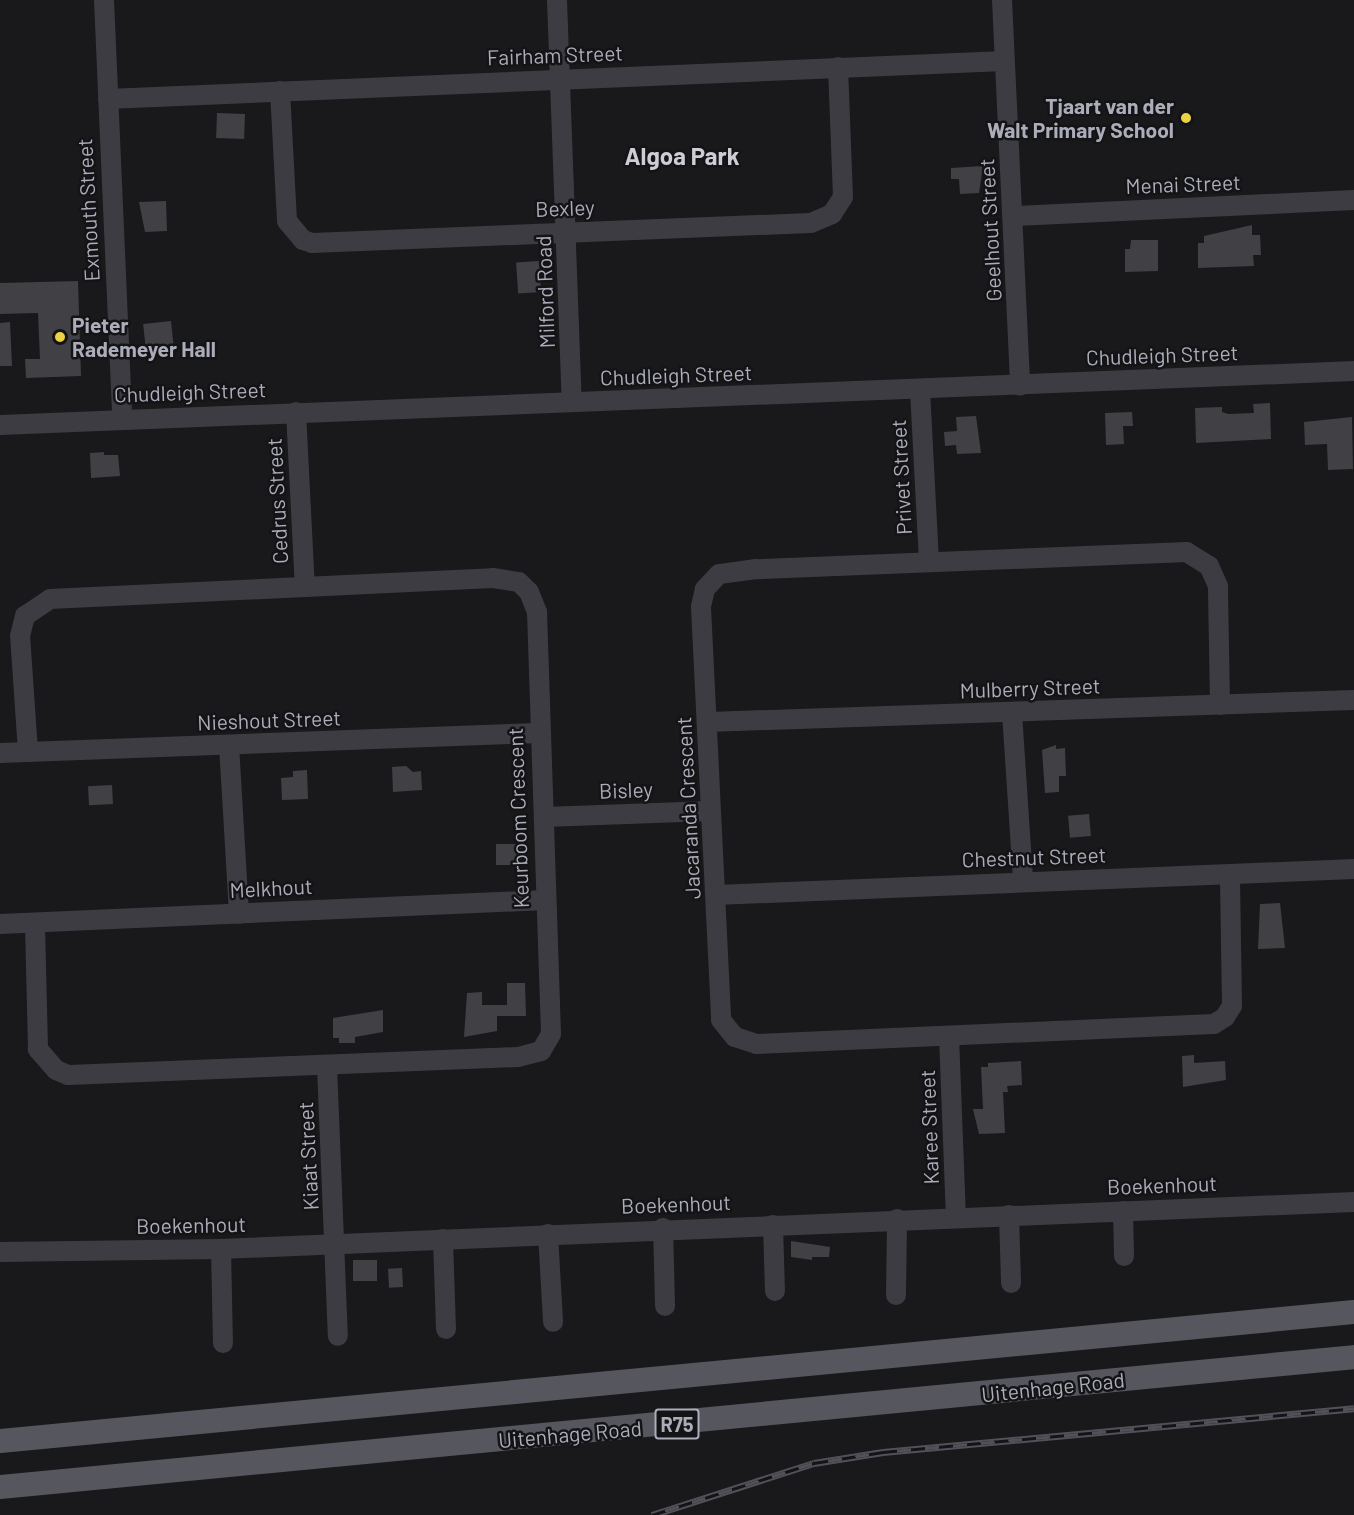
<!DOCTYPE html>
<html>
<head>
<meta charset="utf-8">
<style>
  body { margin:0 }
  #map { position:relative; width:1354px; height:1515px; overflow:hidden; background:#19191b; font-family:Barlow,sans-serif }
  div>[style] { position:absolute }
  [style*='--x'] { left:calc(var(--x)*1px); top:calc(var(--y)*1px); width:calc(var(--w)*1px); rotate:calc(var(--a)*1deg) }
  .building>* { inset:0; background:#414145; transform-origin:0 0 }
  .minor>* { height:20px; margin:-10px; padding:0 10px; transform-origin:10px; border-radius:10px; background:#3c3c42 }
  .major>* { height:24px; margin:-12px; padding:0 12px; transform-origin:12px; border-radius:12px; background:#56565f }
  .rail>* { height:7px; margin-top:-3.5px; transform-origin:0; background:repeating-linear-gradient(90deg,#141416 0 14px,#515159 0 28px); box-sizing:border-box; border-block:2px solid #515159 }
  .dots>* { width:16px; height:16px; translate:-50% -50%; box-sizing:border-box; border:3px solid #141416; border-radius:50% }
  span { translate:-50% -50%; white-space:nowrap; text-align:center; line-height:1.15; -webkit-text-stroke:5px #141416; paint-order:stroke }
  .shield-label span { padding:2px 4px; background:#141416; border:2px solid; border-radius:4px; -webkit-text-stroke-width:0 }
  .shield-label { font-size:20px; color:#acadba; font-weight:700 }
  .street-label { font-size:21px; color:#acadba }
  .poi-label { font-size:21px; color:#acadba; font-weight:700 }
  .right { translate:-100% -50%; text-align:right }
  .left { translate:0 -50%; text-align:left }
  .quarter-label { font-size:24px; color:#cdcdd6; font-weight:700 }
</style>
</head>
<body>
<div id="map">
  <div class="building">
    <div style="left:217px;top:113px;width:28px;height:25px;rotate:2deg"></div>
    <div style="clip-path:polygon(983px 166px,979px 193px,960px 194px,959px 179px,951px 179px,951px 168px)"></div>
    <div style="clip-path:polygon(166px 201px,167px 231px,145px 232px,139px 202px)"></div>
    <div style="clip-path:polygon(1252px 225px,1252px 235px,1260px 235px,1261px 255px,1253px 255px,1254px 266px,1198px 268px,1198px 243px,1204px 243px,1204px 236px)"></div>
    <div style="clip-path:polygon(1131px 240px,1158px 240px,1158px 271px,1125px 272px,1125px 249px,1130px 249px)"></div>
    <div style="left:539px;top:261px;width:31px;height:23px;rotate:86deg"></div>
    <div style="clip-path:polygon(78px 281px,81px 376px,26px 378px,25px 359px,40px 359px,38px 313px,0 314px,0 283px)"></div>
    <div style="left:171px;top:321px;width:27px;height:28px;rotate:84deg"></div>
    <div style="clip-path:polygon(10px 322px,12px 366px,0 366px,0 323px)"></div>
    <div style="clip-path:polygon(1270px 403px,1271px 439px,1196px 443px,1195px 408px,1222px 407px,1222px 412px,1228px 414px,1254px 413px,1253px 404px)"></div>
    <div style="clip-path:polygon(1132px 412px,1133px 426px,1123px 426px,1124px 444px,1106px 445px,1105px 413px)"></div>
    <div style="clip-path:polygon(976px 416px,981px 453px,957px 454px,956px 445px,945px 446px,944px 432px,957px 431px,956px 417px)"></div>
    <div style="clip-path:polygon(1352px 417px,1353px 469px,1328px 470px,1327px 444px,1305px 445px,1304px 422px)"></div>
    <div style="clip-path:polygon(104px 452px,104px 455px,118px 455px,120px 476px,91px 478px,90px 453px)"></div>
    <div style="clip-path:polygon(1056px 745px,1056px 749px,1065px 748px,1066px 776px,1059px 776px,1059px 792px,1045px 793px,1042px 750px)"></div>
    <div style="clip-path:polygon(406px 766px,413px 772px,421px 771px,422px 790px,393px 792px,392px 767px)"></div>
    <div style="clip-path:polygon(307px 770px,308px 799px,282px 800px,281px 778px,293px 777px,293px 771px)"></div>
    <div style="left:112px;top:785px;width:19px;height:24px;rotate:87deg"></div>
    <div style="left:1089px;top:814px;width:22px;height:21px;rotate:85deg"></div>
    <div style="left:521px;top:844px;width:21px;height:25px;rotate:90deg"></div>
    <div style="clip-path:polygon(1280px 903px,1285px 948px,1258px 949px,1260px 904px)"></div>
    <div style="clip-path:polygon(507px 983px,525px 983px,526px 1016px,497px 1016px,497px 1031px,464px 1037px,467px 993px,482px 992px,482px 1005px,507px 1005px)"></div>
    <div style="clip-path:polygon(383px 1010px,383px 1032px,355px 1037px,355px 1043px,339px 1043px,339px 1038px,333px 1038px,333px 1018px)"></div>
    <div style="clip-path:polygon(1194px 1055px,1194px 1063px,1225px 1061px,1226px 1080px,1183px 1087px,1182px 1056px)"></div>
    <div style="clip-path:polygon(1021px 1061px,1022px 1085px,1007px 1086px,1008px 1092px,1003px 1092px,1005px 1133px,979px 1134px,973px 1109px,983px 1109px,981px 1067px,988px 1067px,988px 1063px)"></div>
    <div style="clip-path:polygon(791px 1241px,830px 1247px,829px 1257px,812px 1257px,812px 1260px,791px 1257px)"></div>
    <div style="left:353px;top:1260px;width:24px;height:21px"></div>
    <div style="left:402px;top:1268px;width:19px;height:14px;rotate:87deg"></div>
  </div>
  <div class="minor">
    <div style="--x:104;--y:0;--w:419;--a:87.5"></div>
    <div style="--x:557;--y:0;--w:402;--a:87.9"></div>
    <div style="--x:1002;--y:0;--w:386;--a:87.3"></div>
    <div style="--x:280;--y:91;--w:130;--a:86.9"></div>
    <div style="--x:287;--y:221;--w:25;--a:50"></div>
    <div style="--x:303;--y:240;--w:9;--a:18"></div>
    <div style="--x:312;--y:243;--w:499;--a:-2.3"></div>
    <div style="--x:811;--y:223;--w:23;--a:-23"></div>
    <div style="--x:832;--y:214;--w:20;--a:-57"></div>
    <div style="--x:843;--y:197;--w:130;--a:-92.2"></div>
    <div style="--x:108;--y:99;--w:897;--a:-2.43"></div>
    <div style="--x:1015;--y:216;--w:339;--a:-2.7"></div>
    <div style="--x:920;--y:390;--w:172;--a:87"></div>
    <div style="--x:296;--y:412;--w:175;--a:87.1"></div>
    <div style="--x:0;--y:425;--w:1355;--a:-2.28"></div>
    <div style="--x:1220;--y:705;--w:119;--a:-91"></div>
    <div style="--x:1218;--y:586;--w:22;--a:-114"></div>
    <div style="--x:1209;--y:566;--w:26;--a:-148"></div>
    <div style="--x:1187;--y:552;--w:431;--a:177.7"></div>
    <div style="--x:756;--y:569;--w:37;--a:172"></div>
    <div style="--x:719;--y:574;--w:21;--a:133"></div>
    <div style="--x:705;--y:589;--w:18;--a:103"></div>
    <div style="--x:701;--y:607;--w:413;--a:87.2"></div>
    <div style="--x:721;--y:1020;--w:22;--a:51"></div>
    <div style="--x:735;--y:1037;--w:22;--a:18"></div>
    <div style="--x:756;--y:1044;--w:458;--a:-2.5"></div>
    <div style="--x:1214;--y:1024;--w:13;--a:-32"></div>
    <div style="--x:1225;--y:1017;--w:13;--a:-58"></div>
    <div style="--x:1232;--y:1006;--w:131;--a:-90.9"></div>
    <div style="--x:1012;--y:713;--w:167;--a:86.2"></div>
    <div style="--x:708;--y:722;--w:646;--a:-1.95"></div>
    <div style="--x:229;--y:745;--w:169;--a:86.6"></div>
    <div style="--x:28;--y:752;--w:116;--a:-93.9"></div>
    <div style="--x:20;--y:636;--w:21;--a:-76"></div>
    <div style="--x:25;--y:616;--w:30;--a:-34"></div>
    <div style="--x:50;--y:599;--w:443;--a:-2.7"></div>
    <div style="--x:493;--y:578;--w:26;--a:9"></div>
    <div style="--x:519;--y:582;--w:14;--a:45"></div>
    <div style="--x:529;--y:592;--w:22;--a:68"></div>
    <div style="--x:537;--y:612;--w:422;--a:88.1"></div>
    <div style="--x:551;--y:1034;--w:20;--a:120"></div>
    <div style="--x:541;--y:1051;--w:24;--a:165"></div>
    <div style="--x:518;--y:1057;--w:450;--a:177.7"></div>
    <div style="--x:68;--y:1075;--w:13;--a:-157"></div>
    <div style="--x:56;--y:1070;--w:28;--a:-131"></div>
    <div style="--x:38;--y:1049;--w:126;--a:-91.4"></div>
    <div style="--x:0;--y:753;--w:539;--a:-2.13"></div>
    <div style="--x:545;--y:817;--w:165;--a:-2.1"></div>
    <div style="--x:716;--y:895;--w:639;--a:-2.33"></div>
    <div style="--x:0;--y:924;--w:546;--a:-2.52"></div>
    <div style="--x:949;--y:1036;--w:181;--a:87.8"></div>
    <div style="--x:327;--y:1066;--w:270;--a:87.7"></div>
    <div style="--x:1123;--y:1211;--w:45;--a:88.7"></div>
    <div style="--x:1009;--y:1215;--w:68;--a:88.3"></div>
    <div style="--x:773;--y:1225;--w:66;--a:88.3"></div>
    <div style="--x:663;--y:1228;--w:78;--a:88.5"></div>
    <div style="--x:548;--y:1234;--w:88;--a:86.7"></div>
    <div style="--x:443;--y:1239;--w:90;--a:88.1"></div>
    <div style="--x:221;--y:1249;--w:94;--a:88.8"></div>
    <div style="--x:0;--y:1252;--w:221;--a:-0.8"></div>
    <div style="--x:221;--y:1249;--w:1134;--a:-2.38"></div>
    <div style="--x:896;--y:1295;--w:76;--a:-89.2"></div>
  </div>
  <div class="major">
    <div style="--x:0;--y:1441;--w:1360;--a:-5.44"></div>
    <div style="--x:0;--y:1487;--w:1360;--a:-5.48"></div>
  </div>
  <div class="rail">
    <div style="--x:652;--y:1515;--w:170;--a:-17.8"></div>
    <div style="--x:814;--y:1463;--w:70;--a:-9.1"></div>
    <div style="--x:883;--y:1452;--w:473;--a:-5.3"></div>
  </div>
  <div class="dots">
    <div style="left:1186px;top:118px;background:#ead442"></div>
    <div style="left:60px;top:337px;background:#ead442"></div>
  </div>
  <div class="shield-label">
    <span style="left:677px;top:1424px">R75</span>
  </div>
  <div class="street-label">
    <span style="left:555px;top:55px;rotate:-2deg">Fairham Street</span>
    <span style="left:1183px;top:184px;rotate:-2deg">Menai Street</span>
    <span style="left:565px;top:208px;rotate:-2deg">Bexley</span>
    <span style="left:88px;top:210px;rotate:-93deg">Exmouth Street</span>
    <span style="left:990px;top:230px;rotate:-93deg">Geelhout Street</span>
    <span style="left:545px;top:292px;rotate:-92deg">Milford Road</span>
    <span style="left:1162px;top:355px;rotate:-2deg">Chudleigh Street</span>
    <span style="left:676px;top:375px;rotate:-2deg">Chudleigh Street</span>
    <span style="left:190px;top:392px;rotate:-2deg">Chudleigh Street</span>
    <span style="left:901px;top:477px;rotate:-93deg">Privet Street</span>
    <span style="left:277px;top:501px;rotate:-93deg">Cedrus Street</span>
    <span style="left:1030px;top:688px;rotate:-2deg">Mulberry Street</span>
    <span style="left:269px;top:720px;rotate:-2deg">Nieshout Street</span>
    <span style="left:626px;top:790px;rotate:-2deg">Bisley</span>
    <span style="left:688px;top:808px;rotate:-93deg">Jacaranda Crescent</span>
    <span style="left:518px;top:818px;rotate:-92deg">Keurboom Crescent</span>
    <span style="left:1034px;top:857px;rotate:-2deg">Chestnut Street</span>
    <span style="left:271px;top:888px;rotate:-3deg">Melkhout</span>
    <span style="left:929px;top:1127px;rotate:-92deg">Karee Street</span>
    <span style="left:308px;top:1156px;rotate:-93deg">Kiaat Street</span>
    <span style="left:1162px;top:1185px;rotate:-2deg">Boekenhout</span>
    <span style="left:676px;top:1204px;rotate:-2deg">Boekenhout</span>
    <span style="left:191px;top:1225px;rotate:-1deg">Boekenhout</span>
    <span style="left:1053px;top:1387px;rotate:-6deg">Uitenhage Road</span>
    <span style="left:570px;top:1434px;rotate:-5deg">Uitenhage Road</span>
  </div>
  <div class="poi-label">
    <span class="right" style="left:1174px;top:118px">Tjaart van der<br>Walt Primary School</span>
    <span class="left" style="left:72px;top:337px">Pieter<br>Rademeyer Hall</span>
  </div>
  <div class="quarter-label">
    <span style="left:682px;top:156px">Algoa Park</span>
  </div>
</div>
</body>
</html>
